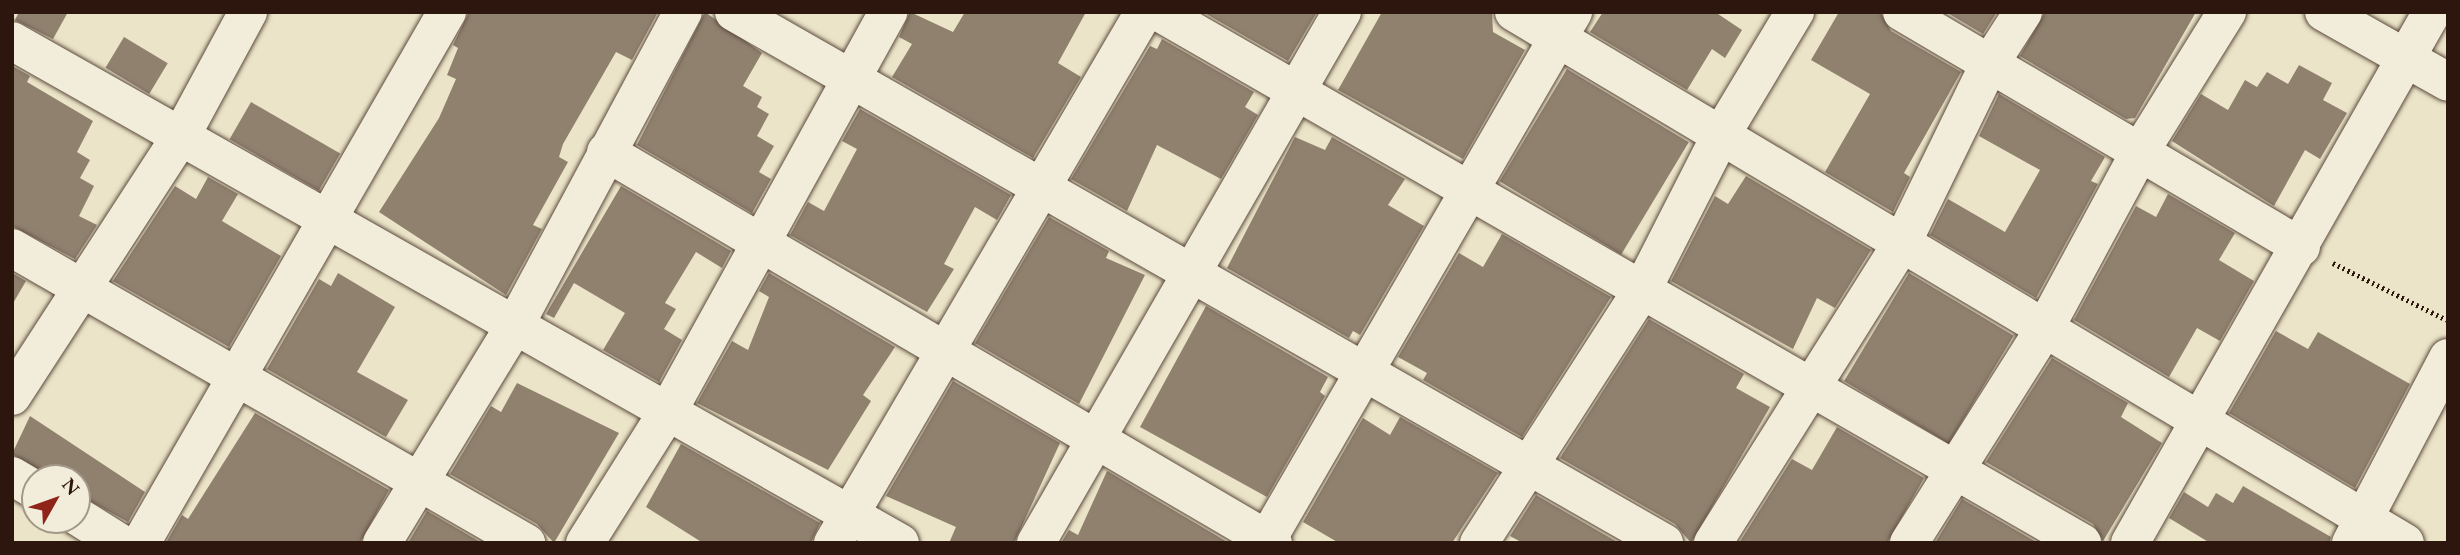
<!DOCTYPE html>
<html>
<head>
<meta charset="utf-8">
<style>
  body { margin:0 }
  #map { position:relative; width:2460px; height:555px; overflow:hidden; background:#ebe4c8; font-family:"EB Garamond",serif }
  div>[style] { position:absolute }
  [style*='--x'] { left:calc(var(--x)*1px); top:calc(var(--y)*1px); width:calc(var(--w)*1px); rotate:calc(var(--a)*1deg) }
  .building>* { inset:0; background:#90816f; transform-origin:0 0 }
  .path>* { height:4.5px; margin-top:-2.25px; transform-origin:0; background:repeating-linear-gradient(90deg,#2d160e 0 2px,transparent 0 5.5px) }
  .roads { filter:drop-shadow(0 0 2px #5c4a3c) drop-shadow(0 0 2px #5c4a3c) }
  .minor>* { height:38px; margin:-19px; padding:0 19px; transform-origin:19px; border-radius:19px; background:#f2eddb }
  span { translate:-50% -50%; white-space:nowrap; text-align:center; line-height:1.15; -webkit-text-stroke:7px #f2eddb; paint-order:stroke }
  .frame { position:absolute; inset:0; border:14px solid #2d160e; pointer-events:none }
  .north { position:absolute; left:21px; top:464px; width:70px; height:70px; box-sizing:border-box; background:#f2eddb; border:2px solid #a39789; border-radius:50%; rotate:50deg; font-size:19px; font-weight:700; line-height:28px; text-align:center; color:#2d160e }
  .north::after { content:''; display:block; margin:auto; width:24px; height:32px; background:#8f2418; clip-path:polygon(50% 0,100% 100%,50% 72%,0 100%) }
</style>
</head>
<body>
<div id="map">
  <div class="building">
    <div style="clip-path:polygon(19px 12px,68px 12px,53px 39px,15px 20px)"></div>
    <div style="clip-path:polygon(469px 12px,658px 12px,632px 60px,616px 52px,563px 144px,559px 157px,568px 162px,533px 225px,542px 229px,506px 295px,379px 212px,439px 118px,456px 79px,447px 75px,458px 48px,453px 45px)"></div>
    <div style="clip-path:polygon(705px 12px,762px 53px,743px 86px,762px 97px,757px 107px,769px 114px,757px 136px,774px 146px,759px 172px,771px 179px,752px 213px,637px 145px)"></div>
    <div style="clip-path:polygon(910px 12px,953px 32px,965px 12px,1086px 12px,1058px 63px,1081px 77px,1033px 158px,892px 77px,912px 44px,899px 37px)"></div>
    <div style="clip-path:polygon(1203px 12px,1317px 12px,1288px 61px)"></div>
    <div style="clip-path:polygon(1382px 12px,1492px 12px,1493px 32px,1525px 50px,1463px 159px,1338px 90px)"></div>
    <div style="clip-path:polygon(1603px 12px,1715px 12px,1742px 30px,1725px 58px,1712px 49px,1687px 90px,1590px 32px)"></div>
    <div style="clip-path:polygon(1839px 12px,1880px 12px,1891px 31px,1961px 72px,1904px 173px,1910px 177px,1893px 212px,1825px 172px,1870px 94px,1811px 60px)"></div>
    <div style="clip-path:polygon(1946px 12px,1997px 12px,1983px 34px)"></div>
    <div style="clip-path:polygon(2045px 12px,2196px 12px,2135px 118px,2126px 119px,2020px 56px)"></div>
    <div style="left:124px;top:37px;width:51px;height:36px;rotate:31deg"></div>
    <div style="clip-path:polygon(1162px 39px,1254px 92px,1245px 107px,1258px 115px,1221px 179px,1157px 145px,1127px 211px,1071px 179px,1150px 46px,1157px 49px)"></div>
    <div style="clip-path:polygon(2299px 65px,2332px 83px,2323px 100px,2347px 113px,2320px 159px,2305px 150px,2274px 206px,2172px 141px,2201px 94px,2228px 110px,2245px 80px,2257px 87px,2267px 72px,2288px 84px)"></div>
    <div style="clip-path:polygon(12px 66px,30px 76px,27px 82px,93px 121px,77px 152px,90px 160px,80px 178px,94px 186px,79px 216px,97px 225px,75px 259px,12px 226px)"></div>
    <div style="left:1567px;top:69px;width:142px;height:131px;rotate:31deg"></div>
    <div style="clip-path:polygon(1999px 94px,2105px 157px,2091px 181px,2098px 184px,2036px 298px,1930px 235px,1948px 199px,2005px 232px,2040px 170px,1979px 136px)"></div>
    <div style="left:251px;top:102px;width:103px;height:43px;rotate:30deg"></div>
    <div style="clip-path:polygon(860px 109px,1011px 195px,997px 220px,975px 207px,944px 264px,954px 269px,927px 312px,790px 235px,808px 202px,824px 211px,857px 149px,842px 141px)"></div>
    <div style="clip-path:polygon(1295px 137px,1325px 150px,1332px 137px,1405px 179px,1388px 205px,1424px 226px,1360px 335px,1353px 331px,1349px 338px,1227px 268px)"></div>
    <div style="clip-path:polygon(1746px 176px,1871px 250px,1835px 308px,1817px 298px,1793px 349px,1671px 281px,1715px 196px,1728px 204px)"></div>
    <div style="clip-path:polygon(208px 177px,238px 194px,222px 221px,281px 256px,229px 347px,113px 281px,175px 186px,196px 199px)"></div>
    <div style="clip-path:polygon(621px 186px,731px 251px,722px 268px,696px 252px,665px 303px,676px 309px,664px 329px,682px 340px,659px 382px,603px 350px,625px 313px,574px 283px,554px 318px,546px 314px)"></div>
    <div style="clip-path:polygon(2168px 194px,2235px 233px,2219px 260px,2254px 281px,2220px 341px,2197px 328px,2169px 377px,2074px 320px,2136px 206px,2156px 217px)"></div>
    <div style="clip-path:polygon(1049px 217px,1109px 251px,1106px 258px,1145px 275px,1079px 404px,975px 343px)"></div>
    <div style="clip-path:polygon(1502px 234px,1611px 297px,1522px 437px,1423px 380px,1427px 373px,1398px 357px,1459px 253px,1483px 267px)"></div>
    <div style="clip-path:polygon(12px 273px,26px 281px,12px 305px)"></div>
    <div style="clip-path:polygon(338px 273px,395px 307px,357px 372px,408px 400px,386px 437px,267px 369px,319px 279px,331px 286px)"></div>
    <div style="clip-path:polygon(769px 273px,895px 347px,863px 395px,871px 401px,828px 470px,697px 403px,732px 341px,748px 350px,769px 297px,759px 291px)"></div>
    <div style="left:1909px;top:273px;width:122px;height:126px;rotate:31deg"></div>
    <div style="clip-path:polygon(1206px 306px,1328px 377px,1320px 392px,1325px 396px,1267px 497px,1140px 427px)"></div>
    <div style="clip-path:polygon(1649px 319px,1744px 374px,1736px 388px,1770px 407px,1691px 543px,1675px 524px,1560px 458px)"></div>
    <div style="clip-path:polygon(2276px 331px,2308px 349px,2318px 332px,2410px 384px,2355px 488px,2229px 413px)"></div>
    <div style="clip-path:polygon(2052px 358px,2128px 403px,2121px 417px,2162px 443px,2103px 541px,2093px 524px,1986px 462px)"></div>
    <div style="clip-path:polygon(953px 381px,1060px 443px,1014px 543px,949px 543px,956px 527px,886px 496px)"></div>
    <div style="clip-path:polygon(517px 383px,619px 433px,554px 543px,537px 524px,450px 474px,491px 406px,501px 412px)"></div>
    <div style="clip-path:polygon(255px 413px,389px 490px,360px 543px,166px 543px,182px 515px,188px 519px)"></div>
    <div style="clip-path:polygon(30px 416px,145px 492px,128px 522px,77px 494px,77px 478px,53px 478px,12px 454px)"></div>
    <div style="clip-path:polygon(1400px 417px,1498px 473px,1452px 543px,1339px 543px,1303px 522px,1363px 418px,1390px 435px)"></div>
    <div style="clip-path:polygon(1837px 427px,1924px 478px,1887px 543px,1739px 543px,1792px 459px,1812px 470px)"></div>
    <div style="clip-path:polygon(681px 444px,820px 523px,811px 543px,703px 543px,646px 507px)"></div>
    <div style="clip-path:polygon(1107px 471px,1109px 472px,1229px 543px,1061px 543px,1069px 530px,1078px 535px)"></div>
    <div style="clip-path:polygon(2243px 486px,2331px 537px,2329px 543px,2210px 543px,2169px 518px,2184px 492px,2208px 507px,2216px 493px,2233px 503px)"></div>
    <div style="clip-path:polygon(1536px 495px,1619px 543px,1523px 543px,1510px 536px)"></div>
    <div style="clip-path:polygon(1962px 499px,2038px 543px,1935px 543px)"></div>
    <div style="clip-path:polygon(427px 511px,482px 543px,408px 543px)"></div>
  </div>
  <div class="path">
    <div style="--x:2333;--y:263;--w:127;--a:26.6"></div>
  </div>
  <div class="roads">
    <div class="minor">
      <div style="--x:734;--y:12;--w:1071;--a:29.72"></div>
      <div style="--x:1159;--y:12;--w:1065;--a:29.91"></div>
      <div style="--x:1514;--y:12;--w:1037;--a:30.79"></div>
      <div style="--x:1902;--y:12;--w:463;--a:30.5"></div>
      <div style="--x:2324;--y:12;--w:142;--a:29.4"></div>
      <div style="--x:12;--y:41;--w:1020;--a:29.48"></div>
      <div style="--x:606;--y:152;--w:773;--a:30.38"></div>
      <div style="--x:12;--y:248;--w:593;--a:29.85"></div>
      <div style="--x:12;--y:396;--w:310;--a:-57"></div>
      <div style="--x:181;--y:136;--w:141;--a:-61.6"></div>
      <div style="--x:12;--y:476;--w:27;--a:31"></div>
      <div style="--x:77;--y:516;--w:51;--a:32.1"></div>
      <div style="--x:141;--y:543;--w:613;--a:-60.05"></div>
      <div style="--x:382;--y:543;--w:255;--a:-58.6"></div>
      <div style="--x:515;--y:325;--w:355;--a:-61.8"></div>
      <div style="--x:585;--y:543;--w:156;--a:-57.8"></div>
      <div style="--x:668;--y:411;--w:456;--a:-61.1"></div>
      <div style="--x:833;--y:543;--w:615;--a:-59.64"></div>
      <div style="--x:1036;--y:543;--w:613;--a:-60.05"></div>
      <div style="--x:1265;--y:543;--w:614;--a:-59.88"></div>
      <div style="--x:1479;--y:543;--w:301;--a:-57.2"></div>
      <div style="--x:1642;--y:290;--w:174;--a:-63"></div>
      <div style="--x:1721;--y:135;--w:144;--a:-59"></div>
      <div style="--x:1713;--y:543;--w:355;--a:-57.8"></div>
      <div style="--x:1902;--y:243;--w:198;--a:-64"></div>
      <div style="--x:1989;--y:65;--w:63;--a:-57.3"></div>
      <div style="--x:1909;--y:543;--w:254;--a:-57.7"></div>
      <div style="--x:2045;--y:328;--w:202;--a:-61.7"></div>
      <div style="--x:2141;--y:150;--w:163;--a:-58.1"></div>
      <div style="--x:2130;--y:543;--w:611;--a:-60.37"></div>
      <div style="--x:2351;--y:543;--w:209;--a:-62.3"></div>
    </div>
  </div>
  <div class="frame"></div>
  <div class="north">N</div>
</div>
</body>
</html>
